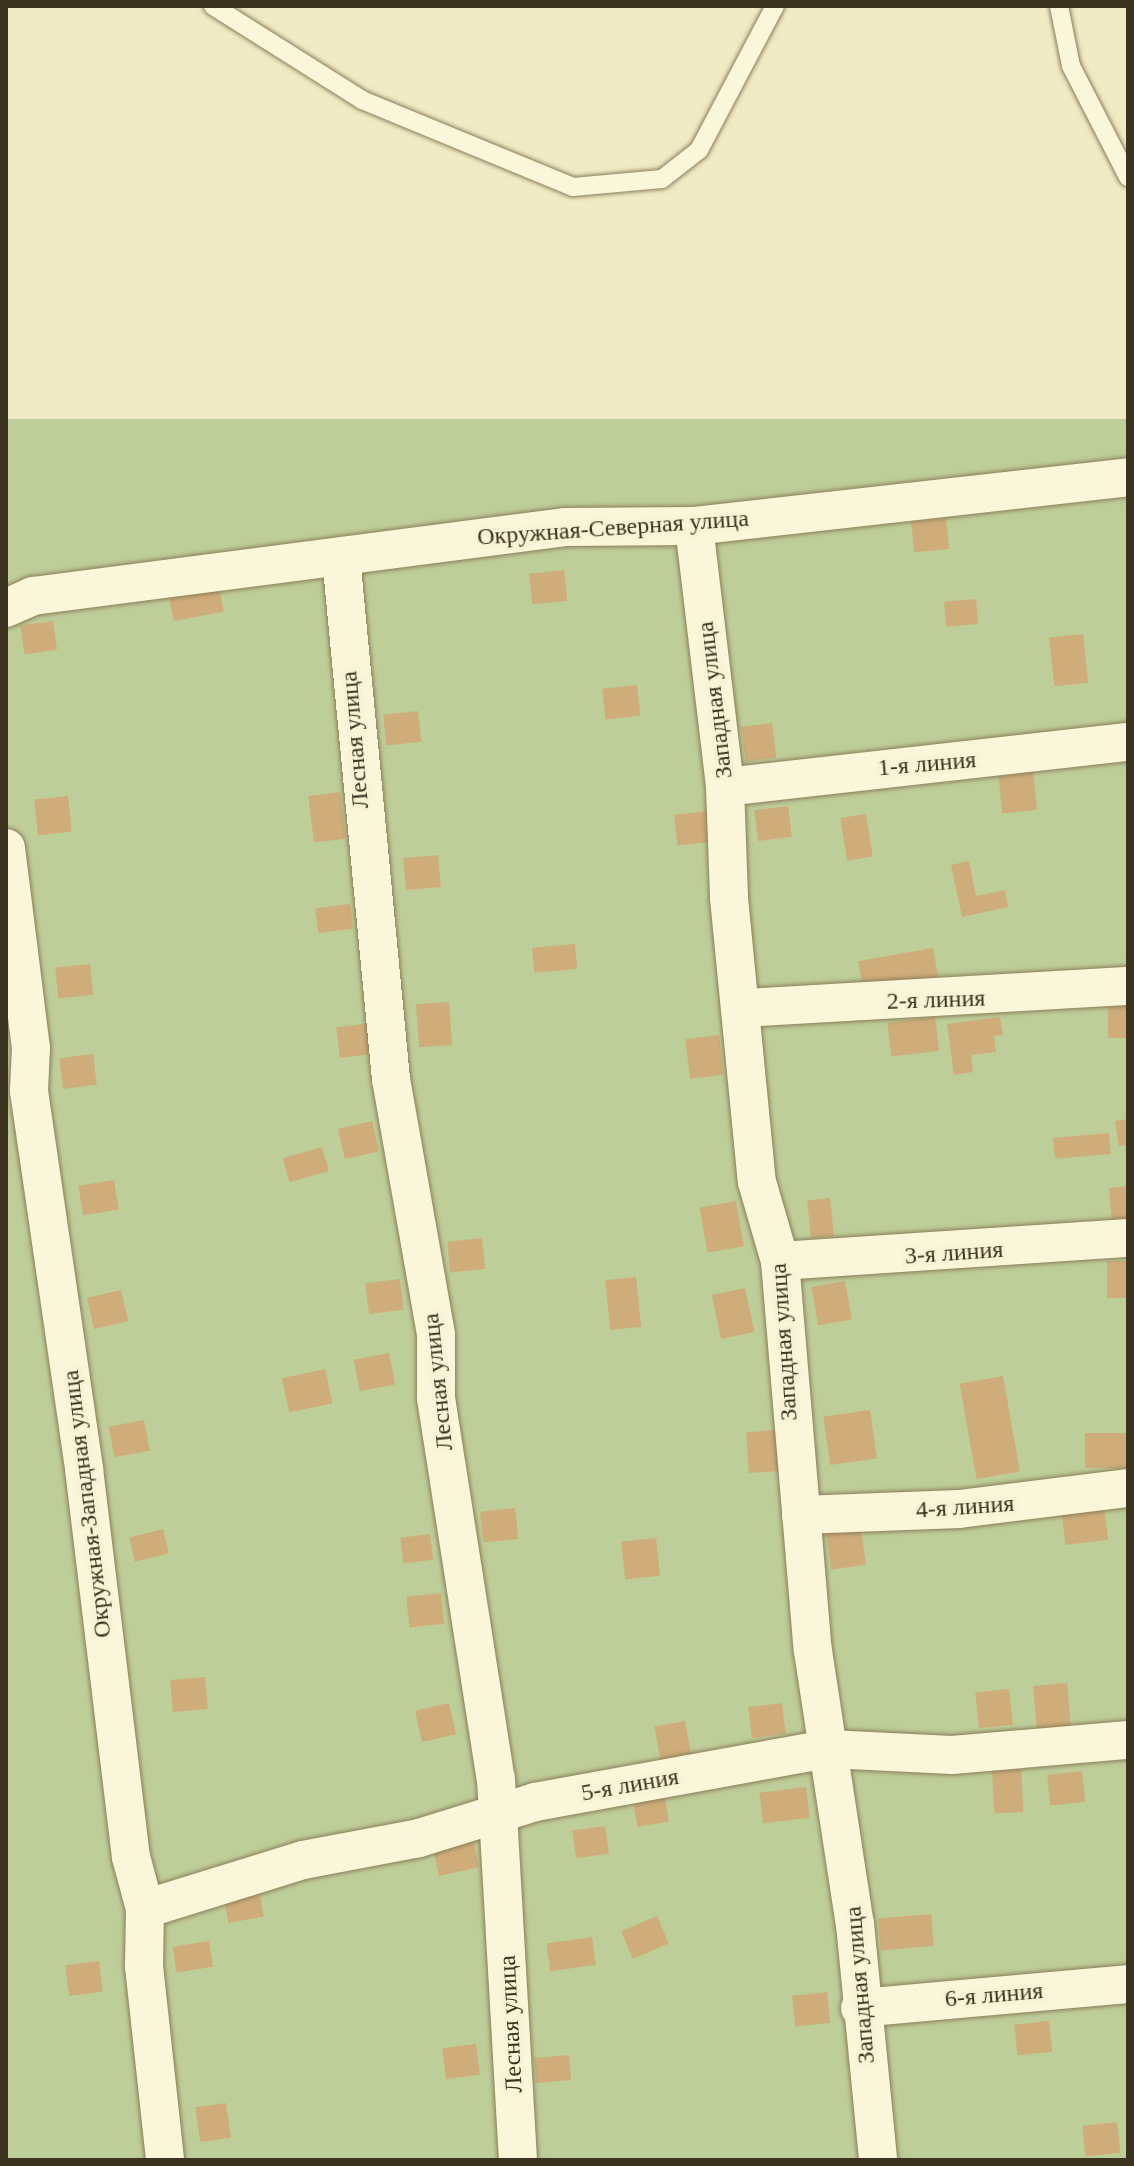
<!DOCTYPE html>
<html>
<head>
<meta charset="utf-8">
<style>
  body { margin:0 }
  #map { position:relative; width:1134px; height:2166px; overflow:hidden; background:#f0ebc5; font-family:"Times New Roman",serif }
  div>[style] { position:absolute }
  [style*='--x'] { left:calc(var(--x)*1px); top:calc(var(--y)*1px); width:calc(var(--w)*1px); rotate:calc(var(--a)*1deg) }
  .green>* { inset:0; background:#bece99; transform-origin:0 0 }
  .building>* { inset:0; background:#cfad7a; transform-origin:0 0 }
  .roads { filter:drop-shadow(0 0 2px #8c7d5a) drop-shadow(0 0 2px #8c7d5a) }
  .service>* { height:18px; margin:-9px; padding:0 9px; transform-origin:9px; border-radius:9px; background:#faf6d9 }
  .minor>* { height:38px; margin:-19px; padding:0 19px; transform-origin:19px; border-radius:19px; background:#faf6d9 }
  span { translate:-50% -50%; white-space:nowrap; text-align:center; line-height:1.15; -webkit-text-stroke:8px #f7f3d5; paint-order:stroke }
  .street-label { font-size:24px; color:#3b321f }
  .frame { position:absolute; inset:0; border:8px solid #3b321f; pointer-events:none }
</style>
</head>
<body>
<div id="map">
  <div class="green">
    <div style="left:1128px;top:419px;width:1741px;height:1130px;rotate:90deg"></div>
  </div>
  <div class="building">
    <div style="left:946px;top:518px;width:31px;height:35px;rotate:84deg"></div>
    <div style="left:564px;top:570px;width:31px;height:35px;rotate:84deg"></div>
    <div style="left:219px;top:587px;width:25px;height:51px;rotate:79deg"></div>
    <div style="left:976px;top:599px;width:25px;height:32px;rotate:85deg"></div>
    <div style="left:53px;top:621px;width:29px;height:33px;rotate:82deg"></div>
    <div style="left:1083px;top:634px;width:49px;height:34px;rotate:84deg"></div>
    <div style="left:637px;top:685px;width:31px;height:35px;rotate:84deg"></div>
    <div style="left:418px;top:711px;width:31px;height:35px;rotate:84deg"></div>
    <div style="left:772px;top:723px;width:35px;height:31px;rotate:83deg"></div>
    <div style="left:1033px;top:770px;width:40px;height:35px;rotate:84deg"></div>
    <div style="left:340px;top:792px;width:47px;height:32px;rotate:83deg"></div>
    <div style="left:68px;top:796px;width:36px;height:34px;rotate:84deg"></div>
    <div style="left:788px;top:806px;width:31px;height:34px;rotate:83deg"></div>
    <div style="left:709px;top:811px;width:31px;height:35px;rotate:84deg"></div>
    <div style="left:866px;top:814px;width:43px;height:26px;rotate:81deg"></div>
    <div style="left:438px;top:855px;width:32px;height:35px;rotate:85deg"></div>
    <div style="clip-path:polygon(969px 861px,976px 896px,1005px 890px,1008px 907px,962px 917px,951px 865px)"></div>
    <div style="left:350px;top:904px;width:25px;height:35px;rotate:83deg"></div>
    <div style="left:575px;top:944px;width:25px;height:43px;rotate:85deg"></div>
    <div style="left:933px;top:948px;width:29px;height:76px;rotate:80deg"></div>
    <div style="left:90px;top:964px;width:31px;height:35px;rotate:84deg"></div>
    <div style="left:1128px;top:1000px;width:38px;height:20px;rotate:90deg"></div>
    <div style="left:449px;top:1002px;width:43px;height:33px;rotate:86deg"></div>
    <div style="left:935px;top:1017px;width:34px;height:48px;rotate:83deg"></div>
    <div style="clip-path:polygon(1000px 1017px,1003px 1035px,994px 1036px,996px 1052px,971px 1055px,973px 1072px,954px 1075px,947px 1024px)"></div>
    <div style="left:370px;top:1023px;width:31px;height:34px;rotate:83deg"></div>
    <div style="left:719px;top:1035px;width:40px;height:34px;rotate:83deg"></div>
    <div style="left:93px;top:1054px;width:31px;height:34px;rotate:83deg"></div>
    <div style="clip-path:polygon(1128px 1119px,1128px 1145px,1119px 1146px,1115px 1121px)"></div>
    <div style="left:372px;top:1121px;width:31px;height:35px;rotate:77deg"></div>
    <div style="left:1109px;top:1133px;width:21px;height:56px;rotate:85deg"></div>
    <div style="left:322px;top:1147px;width:25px;height:41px;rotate:74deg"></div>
    <div style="left:114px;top:1180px;width:30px;height:36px;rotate:81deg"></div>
    <div style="clip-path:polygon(1128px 1186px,1128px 1222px,1112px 1224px,1109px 1188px)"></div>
    <div style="left:830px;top:1198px;width:38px;height:23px;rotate:84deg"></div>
    <div style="left:736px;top:1201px;width:46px;height:37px;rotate:80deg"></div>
    <div style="left:482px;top:1238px;width:31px;height:35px;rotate:84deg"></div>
    <div style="left:1128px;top:1261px;width:37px;height:21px;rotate:90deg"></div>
    <div style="left:636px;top:1277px;width:50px;height:31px;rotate:84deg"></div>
    <div style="left:400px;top:1279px;width:31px;height:35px;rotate:83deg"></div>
    <div style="left:845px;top:1281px;width:39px;height:34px;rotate:80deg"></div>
    <div style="left:745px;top:1288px;width:45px;height:34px;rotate:78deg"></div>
    <div style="left:121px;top:1290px;width:32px;height:35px;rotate:77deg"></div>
    <div style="left:389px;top:1353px;width:32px;height:36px;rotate:79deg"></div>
    <div style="left:325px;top:1369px;width:35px;height:44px;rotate:78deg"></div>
    <div style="left:1003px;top:1376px;width:97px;height:44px;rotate:80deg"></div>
    <div style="left:870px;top:1410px;width:49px;height:47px;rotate:82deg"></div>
    <div style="left:144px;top:1420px;width:31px;height:36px;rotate:79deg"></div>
    <div style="left:777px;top:1430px;width:41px;height:31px;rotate:86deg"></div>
    <div style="left:1128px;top:1433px;width:35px;height:43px;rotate:90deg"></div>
    <div style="left:1104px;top:1506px;width:34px;height:43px;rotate:83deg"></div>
    <div style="left:515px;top:1508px;width:31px;height:35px;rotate:84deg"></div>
    <div style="left:163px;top:1529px;width:25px;height:35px;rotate:76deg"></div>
    <div style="left:861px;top:1529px;width:36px;height:35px;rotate:82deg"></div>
    <div style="left:430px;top:1534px;width:26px;height:30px;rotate:83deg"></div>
    <div style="left:656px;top:1538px;width:38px;height:35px;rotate:84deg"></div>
    <div style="left:441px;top:1593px;width:31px;height:35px;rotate:84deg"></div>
    <div style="left:205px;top:1677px;width:32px;height:35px;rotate:85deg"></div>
    <div style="left:1067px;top:1683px;width:43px;height:34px;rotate:85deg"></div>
    <div style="left:1009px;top:1689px;width:36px;height:34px;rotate:84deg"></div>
    <div style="left:449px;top:1703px;width:32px;height:35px;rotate:77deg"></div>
    <div style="left:782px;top:1703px;width:31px;height:34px;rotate:83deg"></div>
    <div style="left:685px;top:1721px;width:35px;height:31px;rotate:80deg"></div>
    <div style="left:1021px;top:1767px;width:45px;height:29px;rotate:87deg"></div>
    <div style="left:1082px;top:1771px;width:31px;height:35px;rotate:84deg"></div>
    <div style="left:806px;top:1787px;width:31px;height:47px;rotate:83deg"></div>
    <div style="left:665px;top:1797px;width:25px;height:32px;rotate:81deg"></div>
    <div style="left:605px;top:1826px;width:28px;height:33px;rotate:82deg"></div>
    <div style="left:473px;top:1839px;width:29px;height:41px;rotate:78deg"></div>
    <div style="left:260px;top:1895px;width:22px;height:36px;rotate:80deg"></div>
    <div style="left:931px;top:1914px;width:32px;height:53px;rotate:85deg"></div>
    <div style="left:657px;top:1916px;width:30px;height:39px;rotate:67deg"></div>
    <div style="left:592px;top:1937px;width:28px;height:46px;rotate:82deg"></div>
    <div style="left:209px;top:1941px;width:26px;height:37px;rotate:81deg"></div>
    <div style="left:99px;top:1961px;width:31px;height:34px;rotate:83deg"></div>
    <div style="left:827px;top:1992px;width:31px;height:35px;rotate:84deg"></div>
    <div style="left:1049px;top:2021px;width:31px;height:35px;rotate:84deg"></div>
    <div style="left:476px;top:2044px;width:31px;height:34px;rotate:83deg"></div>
    <div style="left:569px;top:2055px;width:25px;height:35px;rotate:85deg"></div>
    <div style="left:226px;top:2103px;width:35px;height:31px;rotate:82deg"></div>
    <div style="left:1117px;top:2122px;width:31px;height:35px;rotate:84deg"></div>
  </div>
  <div class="roads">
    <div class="service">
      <div style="--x:213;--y:6;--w:176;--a:32.2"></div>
      <div style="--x:362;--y:100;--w:228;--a:22.4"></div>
      <div style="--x:573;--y:187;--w:89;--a:-5.1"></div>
      <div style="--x:662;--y:179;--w:47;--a:-38.1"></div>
      <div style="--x:699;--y:150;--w:163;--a:-62.2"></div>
      <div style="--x:1059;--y:6;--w:61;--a:78.7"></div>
      <div style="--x:1071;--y:66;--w:125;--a:62.8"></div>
    </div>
    <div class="minor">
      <div style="--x:694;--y:526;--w:263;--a:83.2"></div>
      <div style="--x:725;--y:787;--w:111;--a:87.9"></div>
      <div style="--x:729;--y:898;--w:285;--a:84.4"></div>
      <div style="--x:757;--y:1182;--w:82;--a:73.8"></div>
      <div style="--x:780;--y:1261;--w:391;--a:85.2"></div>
      <div style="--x:813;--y:1651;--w:276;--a:81.3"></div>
      <div style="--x:855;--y:1924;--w:237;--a:84.4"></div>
      <div style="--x:341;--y:557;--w:524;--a:84.53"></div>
      <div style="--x:391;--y:1079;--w:260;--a:80"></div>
      <div style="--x:436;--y:1335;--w:63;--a:90"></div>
      <div style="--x:436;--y:1398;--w:386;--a:81.1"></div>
      <div style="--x:496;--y:1779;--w:382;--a:86.7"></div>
      <div style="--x:6;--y:608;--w:30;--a:-24"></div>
      <div style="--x:33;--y:596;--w:536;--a:-7.39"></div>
      <div style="--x:565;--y:527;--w:129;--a:-0.4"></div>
      <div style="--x:694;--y:526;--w:437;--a:-6.4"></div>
      <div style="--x:725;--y:787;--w:406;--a:-6.4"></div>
      <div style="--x:6;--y:848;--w:202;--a:82.9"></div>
      <div style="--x:31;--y:1048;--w:43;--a:92.7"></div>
      <div style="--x:29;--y:1091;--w:382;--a:81.7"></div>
      <div style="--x:84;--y:1469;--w:391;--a:83.1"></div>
      <div style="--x:131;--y:1857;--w:54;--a:74.9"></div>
      <div style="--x:145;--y:1909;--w:57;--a:91"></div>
      <div style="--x:144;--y:1966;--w:195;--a:83.8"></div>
      <div style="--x:743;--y:1008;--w:386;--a:-3.3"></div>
      <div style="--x:780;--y:1261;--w:349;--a:-3.8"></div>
      <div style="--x:801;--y:1515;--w:158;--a:-2.2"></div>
      <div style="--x:959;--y:1509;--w:170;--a:-7.1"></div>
      <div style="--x:145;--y:1909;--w:165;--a:-17.2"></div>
      <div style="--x:303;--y:1860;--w:118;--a:-10.7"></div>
      <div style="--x:419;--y:1838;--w:121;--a:-17.2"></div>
      <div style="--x:535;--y:1802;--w:298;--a:-10.3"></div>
      <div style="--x:828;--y:1749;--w:124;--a:2.8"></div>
      <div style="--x:952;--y:1755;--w:177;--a:-4.9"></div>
      <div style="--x:860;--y:2008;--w:269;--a:-5.1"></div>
    </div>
  </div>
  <div class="street-label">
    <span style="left:613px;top:528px;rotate:-4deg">Окружная-Северная улица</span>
    <span style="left:715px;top:700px;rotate:-97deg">Западная улица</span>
    <span style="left:355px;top:740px;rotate:-95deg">Лесная улица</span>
    <span style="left:927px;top:764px;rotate:-5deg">1-я линия</span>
    <span style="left:936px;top:1000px;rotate:-2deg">2-я линия</span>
    <span style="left:954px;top:1253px;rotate:-4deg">3-я линия</span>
    <span style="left:784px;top:1342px;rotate:-94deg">Западная улица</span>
    <span style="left:438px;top:1382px;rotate:-96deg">Лесная улица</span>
    <span style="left:87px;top:1504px;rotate:-97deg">Окружная-Западная улица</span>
    <span style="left:965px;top:1507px;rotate:-4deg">4-я линия</span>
    <span style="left:630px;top:1785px;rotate:-10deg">5-я линия</span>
    <span style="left:860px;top:1985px;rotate:-95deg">Западная улица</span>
    <span style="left:994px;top:1995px;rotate:-5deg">6-я линия</span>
    <span style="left:511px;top:2024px;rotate:-93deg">Лесная улица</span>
  </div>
  <div class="frame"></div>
</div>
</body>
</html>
